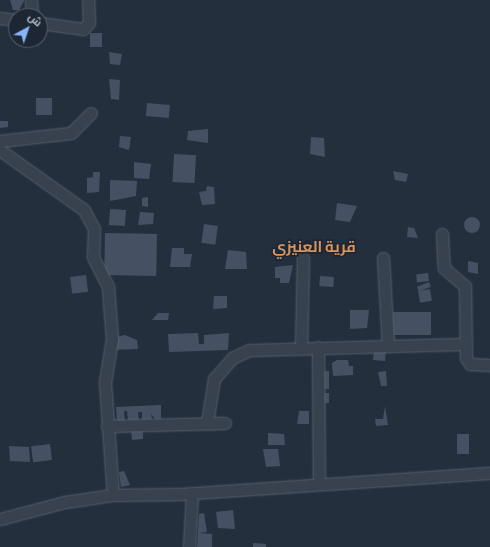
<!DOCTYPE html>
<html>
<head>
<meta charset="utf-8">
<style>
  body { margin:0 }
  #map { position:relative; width:490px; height:547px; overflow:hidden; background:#242f3e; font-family:Barlow,Cairo,sans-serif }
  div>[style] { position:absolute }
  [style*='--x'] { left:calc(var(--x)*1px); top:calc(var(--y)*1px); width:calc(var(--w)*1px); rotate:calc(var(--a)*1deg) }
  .building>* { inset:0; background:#455162; transform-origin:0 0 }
  .round { border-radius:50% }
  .roads { filter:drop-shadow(0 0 1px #565f6c) drop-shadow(0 0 1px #565f6c) }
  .minor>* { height:11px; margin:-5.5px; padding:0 5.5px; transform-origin:5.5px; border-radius:5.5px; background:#38414e }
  span { translate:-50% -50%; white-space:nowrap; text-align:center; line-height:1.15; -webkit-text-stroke:3.5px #1d2633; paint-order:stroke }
  .district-label { font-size:15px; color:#d59563; font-weight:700 }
  .north { position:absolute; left:8px; top:8px; width:40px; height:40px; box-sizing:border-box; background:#1d2633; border:1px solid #59626f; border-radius:50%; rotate:40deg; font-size:11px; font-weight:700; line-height:16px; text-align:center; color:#b4bcc9 }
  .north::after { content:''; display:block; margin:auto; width:14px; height:18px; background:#8ab4f8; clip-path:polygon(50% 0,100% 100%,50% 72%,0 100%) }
</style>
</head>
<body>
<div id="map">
  <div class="building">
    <div style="clip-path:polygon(10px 0,24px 0,24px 1px,19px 10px,13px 10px)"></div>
    <div style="left:90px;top:33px;width:12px;height:14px"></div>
    <div style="clip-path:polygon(109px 52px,122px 54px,120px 65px,110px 64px)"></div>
    <div style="clip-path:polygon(109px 79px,120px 80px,119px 100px,111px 99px)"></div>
    <div style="left:36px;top:98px;width:16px;height:17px"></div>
    <div style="left:147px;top:103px;width:23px;height:13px;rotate:5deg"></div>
    <div style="clip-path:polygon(0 121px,8px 121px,8px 127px,0 128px)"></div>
    <div style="clip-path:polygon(208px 129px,208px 143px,187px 140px,188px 131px)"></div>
    <div style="clip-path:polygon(120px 136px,131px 137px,129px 150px,119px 147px)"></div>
    <div style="clip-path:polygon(311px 137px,324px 138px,325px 157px,310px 154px)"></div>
    <div style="left:174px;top:154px;width:22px;height:28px;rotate:3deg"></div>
    <div style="clip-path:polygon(134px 162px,151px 164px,149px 179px,134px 178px)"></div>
    <div style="clip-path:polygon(393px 171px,408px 174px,406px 182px,395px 180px)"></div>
    <div style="clip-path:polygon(93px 172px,100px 172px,99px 192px,87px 193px,87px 178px,93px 177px)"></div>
    <div style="clip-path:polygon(110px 180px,137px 181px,136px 196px,110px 201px)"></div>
    <div style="clip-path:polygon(207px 186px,214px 187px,215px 204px,202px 205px,199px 192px,206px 191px)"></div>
    <div style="clip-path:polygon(148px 197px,148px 207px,142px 206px,142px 198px)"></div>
    <div style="clip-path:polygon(337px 203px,357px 206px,350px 222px,335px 220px)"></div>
    <div style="left:110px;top:209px;width:16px;height:16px;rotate:4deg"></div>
    <div style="clip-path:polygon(140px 212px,154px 213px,153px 224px,138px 225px)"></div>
    <div class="round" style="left:464px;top:217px;width:16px;height:16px"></div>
    <div style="left:204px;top:224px;width:14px;height:19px;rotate:8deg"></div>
    <div style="clip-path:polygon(408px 227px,414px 228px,418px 238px,407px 237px)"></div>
    <div style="left:105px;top:233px;width:52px;height:42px;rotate:1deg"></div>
    <div style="clip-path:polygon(172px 248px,184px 248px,184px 254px,192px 254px,190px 267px,170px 267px)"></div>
    <div style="clip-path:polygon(228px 250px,246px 252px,247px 269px,225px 269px)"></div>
    <div style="clip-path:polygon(468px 261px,478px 263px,478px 274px,468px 272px)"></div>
    <div style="clip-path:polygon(293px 265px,289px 283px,280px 283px,280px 278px,275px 278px,275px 267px)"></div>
    <div style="left:428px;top:273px;width:8px;height:12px;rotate:83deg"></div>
    <div style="left:86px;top:275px;width:17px;height:16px;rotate:83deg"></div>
    <div style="left:320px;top:276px;width:14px;height:10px;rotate:4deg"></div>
    <div style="left:429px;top:282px;width:5px;height:13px;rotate:68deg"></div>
    <div style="left:430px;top:289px;width:12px;height:12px;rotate:81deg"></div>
    <div style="clip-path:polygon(214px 296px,227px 296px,227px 308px,213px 309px)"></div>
    <div style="clip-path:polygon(350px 310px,369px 310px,367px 328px,350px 329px)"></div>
    <div style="left:393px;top:312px;width:38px;height:23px"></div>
    <div style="clip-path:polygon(158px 313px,169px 313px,168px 320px,152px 320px)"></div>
    <div style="clip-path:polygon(198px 333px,199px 344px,204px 344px,204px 335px,229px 333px,228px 350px,169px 352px,168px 334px)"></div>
    <div style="clip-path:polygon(125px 335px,137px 340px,138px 349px,113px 350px,116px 337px)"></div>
    <div style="left:374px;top:349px;width:12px;height:11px;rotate:5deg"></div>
    <div style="clip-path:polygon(337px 360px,348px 360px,349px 366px,353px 366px,353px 375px,333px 376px,332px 363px)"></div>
    <div style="left:323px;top:371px;width:6px;height:18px"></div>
    <div style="clip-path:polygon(386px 371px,387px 386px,381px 386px,378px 372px)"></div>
    <div style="left:323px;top:393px;width:6px;height:10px"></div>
    <div style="clip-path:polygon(161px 405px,161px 419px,155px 419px,151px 414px,152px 419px,142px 420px,142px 412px,138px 412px,139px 420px,128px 420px,127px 411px,124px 411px,125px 421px,117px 421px,116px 407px)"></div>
    <div style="clip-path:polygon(385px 406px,388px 425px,376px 426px,375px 419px,383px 419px)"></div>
    <div style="clip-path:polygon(299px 411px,309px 411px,309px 424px,297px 424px)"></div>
    <div style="clip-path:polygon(131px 430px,143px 430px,143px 439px,132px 440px)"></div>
    <div style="clip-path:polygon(268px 433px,284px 434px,285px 445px,268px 445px)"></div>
    <div style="left:457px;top:434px;width:12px;height:20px"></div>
    <div style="left:50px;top:444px;width:16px;height:19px;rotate:83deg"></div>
    <div style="clip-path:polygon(9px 446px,29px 447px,30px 462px,10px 461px)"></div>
    <div style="clip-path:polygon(263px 449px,278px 449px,280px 466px,266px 467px)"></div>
    <div style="clip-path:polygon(124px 471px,130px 485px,121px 487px,119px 472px)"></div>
    <div style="clip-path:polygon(233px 510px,235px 529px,218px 528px,216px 512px)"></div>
    <div style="clip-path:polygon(204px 513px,207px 532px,199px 533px,212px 534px,212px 547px,197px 547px,199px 514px)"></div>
    <div style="clip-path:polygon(253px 543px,266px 544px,266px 547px,253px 547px)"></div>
  </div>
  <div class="roads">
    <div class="minor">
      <div style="--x:31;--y:0;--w:16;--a:86"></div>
      <div style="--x:0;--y:18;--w:16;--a:7"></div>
      <div style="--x:40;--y:23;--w:43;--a:7.9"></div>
      <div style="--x:83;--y:29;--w:8;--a:-45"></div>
      <div style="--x:89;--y:23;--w:23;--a:-92"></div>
      <div style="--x:0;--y:141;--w:71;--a:-6.4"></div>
      <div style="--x:71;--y:133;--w:28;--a:-45"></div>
      <div style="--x:0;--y:150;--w:103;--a:35.5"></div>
      <div style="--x:84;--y:210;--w:21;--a:62"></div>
      <div style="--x:94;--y:229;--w:28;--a:92"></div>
      <div style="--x:93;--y:257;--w:34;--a:63"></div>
      <div style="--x:108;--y:287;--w:52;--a:85.6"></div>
      <div style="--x:112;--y:339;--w:44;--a:99.2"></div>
      <div style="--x:105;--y:382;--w:113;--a:86"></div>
      <div style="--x:442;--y:234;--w:34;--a:87"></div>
      <div style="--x:444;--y:268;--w:28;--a:41"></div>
      <div style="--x:465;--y:286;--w:72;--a:89.2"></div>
      <div style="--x:466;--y:358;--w:7;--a:56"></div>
      <div style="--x:470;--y:364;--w:20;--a:3"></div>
      <div style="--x:383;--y:258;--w:87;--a:86.7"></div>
      <div style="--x:301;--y:347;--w:89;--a:-88.7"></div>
      <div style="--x:318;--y:347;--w:137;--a:89.6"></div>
      <div style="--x:207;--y:423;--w:45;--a:-81"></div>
      <div style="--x:214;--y:379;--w:28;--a:-49"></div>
      <div style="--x:232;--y:358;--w:19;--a:-25"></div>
      <div style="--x:249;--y:350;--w:216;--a:-1.6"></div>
      <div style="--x:107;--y:426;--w:118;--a:-1.5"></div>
      <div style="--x:0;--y:519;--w:67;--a:-14.7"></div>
      <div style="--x:65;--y:502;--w:49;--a:-8.3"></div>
      <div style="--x:113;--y:495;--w:67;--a:-0.9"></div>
      <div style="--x:180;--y:494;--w:311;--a:-3.9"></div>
      <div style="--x:189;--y:547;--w:54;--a:-86.8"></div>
    </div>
  </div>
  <div class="district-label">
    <span style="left:314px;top:247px">قرية العنيزي</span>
  </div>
  <div class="north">ش</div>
</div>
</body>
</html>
